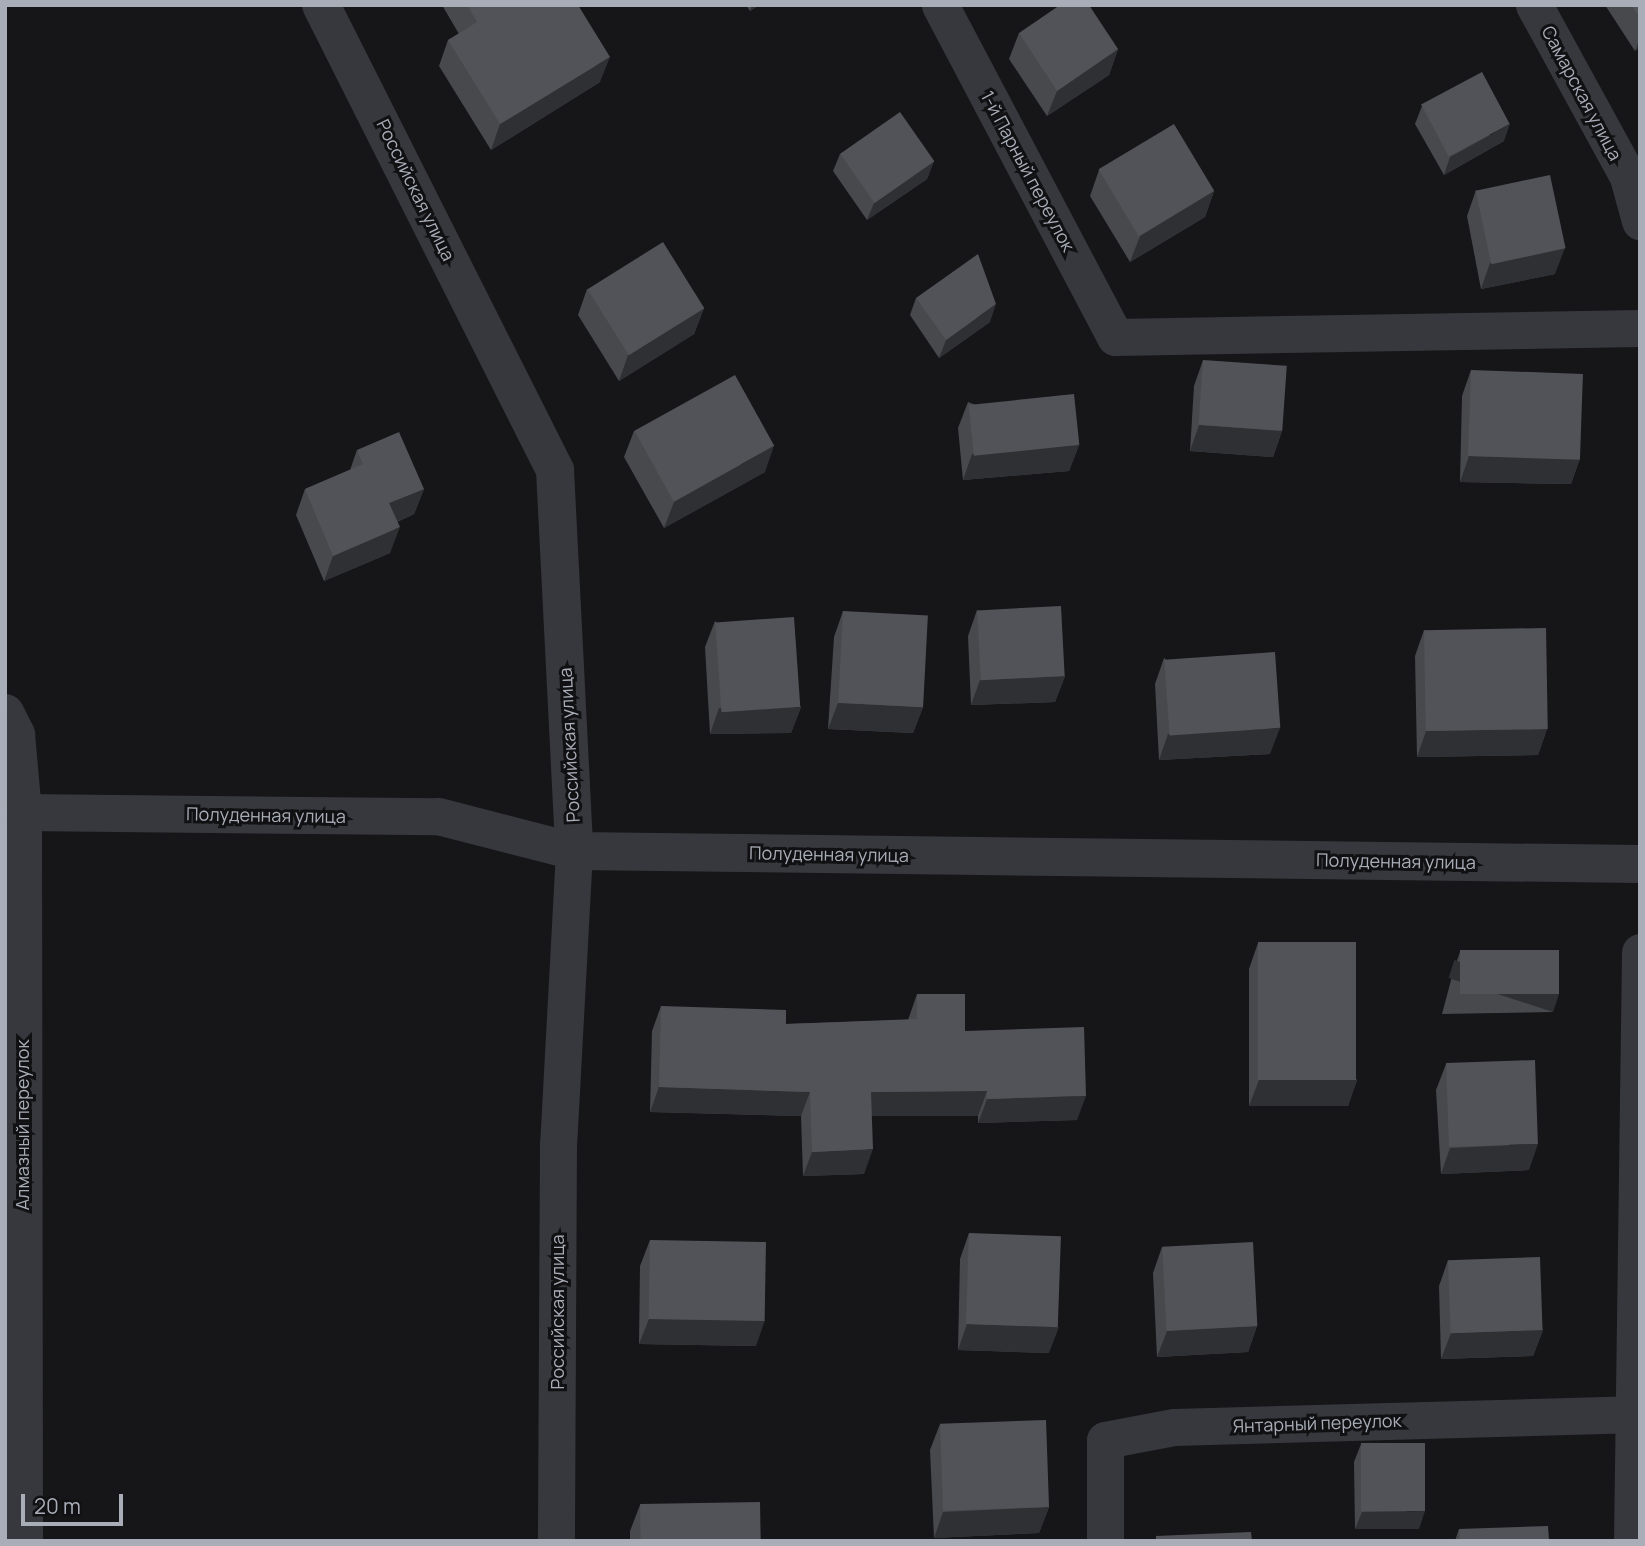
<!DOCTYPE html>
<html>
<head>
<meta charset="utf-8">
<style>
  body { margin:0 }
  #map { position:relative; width:1645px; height:1546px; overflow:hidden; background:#161618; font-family:Manrope,sans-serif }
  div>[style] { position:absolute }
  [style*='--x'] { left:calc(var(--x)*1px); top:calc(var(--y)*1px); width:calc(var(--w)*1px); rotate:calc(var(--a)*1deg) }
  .minor>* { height:37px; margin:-18.5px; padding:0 18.5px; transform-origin:18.5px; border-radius:18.5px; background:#37383d }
  .tertiary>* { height:38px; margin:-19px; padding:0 19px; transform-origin:19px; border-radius:19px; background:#37383d }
  .wall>* { inset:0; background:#47494d }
  .shaded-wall>* { inset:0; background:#2f3033; transform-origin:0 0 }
  .building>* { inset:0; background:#525359; transform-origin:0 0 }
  span { translate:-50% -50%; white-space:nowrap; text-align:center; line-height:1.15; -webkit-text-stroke:6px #111113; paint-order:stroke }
  .street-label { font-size:18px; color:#a8adb8 }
  .frame { position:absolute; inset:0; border:7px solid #a8adb8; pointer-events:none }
  .scale { position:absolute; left:21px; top:1494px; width:102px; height:32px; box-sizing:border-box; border:4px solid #a8adb8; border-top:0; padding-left:9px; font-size:21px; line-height:24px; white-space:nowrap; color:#a8adb8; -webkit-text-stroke:5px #111113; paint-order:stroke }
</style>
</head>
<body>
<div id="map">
  <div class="minor">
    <div style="--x:940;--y:5;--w:375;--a:62.2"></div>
    <div style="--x:1115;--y:337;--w:525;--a:-0.98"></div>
    <div style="--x:1534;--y:5;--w:196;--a:61.3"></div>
    <div style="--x:1628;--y:177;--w:46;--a:74.7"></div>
    <div style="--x:5;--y:712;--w:25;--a:63"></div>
    <div style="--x:16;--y:734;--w:78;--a:84.9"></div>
    <div style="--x:23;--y:812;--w:729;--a:89.92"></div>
    <div style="--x:23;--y:812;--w:415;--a:0.6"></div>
    <div style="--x:438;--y:816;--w:140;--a:14.4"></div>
    <div style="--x:574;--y:851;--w:294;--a:93.1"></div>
    <div style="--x:558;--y:1145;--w:396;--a:90.3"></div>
    <div style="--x:1105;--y:1541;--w:101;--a:-90"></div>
    <div style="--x:1105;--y:1440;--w:70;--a:-10.7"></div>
    <div style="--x:1174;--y:1427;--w:466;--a:-1.6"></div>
    <div style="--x:1632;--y:1541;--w:589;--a:-89.22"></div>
  </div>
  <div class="tertiary">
    <div style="--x:321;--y:5;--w:521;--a:63.29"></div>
    <div style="--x:555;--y:470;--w:381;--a:87.1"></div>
    <div style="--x:574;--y:851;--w:1066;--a:0.7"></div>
  </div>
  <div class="wall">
    <div style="clip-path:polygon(442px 5px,578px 5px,600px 82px,491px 150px,439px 66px,448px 40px,459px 34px)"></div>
    <div style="clip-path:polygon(746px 5px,759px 5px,750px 11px)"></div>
    <div style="clip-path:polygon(1605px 5px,1640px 5px,1640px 47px,1635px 51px)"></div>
    <div style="clip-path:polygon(1019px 33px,1118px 49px,1109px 75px,1047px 116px,1009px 59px)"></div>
    <div style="clip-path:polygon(1422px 106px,1504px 141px,1444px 175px,1415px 124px)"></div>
    <div style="clip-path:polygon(840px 154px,934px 161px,927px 179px,867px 220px,833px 171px)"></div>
    <div style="clip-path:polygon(1099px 170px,1214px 191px,1205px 217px,1130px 262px,1090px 196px)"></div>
    <div style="clip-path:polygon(1476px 190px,1555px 274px,1481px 289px,1467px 216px)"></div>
    <div style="clip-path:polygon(587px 289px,704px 308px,694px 334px,619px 381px,578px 315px)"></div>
    <div style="clip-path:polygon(916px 298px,990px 322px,939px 358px,910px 315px)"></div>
    <div style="clip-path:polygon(1203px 360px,1282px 431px,1273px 457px,1190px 451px,1194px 386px)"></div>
    <div style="clip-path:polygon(1471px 370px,1580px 458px,1571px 484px,1460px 482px,1462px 396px)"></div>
    <div style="clip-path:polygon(968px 402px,1079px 445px,1069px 471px,963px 480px,958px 428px)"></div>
    <div style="clip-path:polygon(634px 431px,765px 472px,664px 528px,624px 457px)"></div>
    <div style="clip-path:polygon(357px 450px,424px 489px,414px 514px,397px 522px,390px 553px,324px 581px,296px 515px,305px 489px,350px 470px)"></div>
    <div style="clip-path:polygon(977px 610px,1065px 676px,1055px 702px,971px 705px,968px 636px)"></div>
    <div style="clip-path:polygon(843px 611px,923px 707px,913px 733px,828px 729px,834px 637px)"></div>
    <div style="clip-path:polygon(715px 621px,801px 707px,791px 733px,710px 734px,705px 647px)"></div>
    <div style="clip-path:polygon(1424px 630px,1547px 729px,1538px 755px,1417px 757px,1415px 656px)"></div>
    <div style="clip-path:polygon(1164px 658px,1270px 754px,1159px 760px,1155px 684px)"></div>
    <div style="clip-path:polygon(1258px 943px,1357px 1080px,1348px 1106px,1249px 1106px,1249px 969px)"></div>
    <div style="clip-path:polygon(1460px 952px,1553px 1012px,1442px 1014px,1454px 969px)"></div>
    <div style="clip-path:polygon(917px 994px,965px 1031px,1077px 1120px,978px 1123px,978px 1116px,871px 1116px,864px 1174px,803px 1176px,801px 1116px,650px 1112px,652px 1031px,661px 1006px,786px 1024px,908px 1020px)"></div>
    <div style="clip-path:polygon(1446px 1064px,1529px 1170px,1441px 1174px,1436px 1090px)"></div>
    <div style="clip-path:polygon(969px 1233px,1049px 1353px,958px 1350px,960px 1259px)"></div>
    <div style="clip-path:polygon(650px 1240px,756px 1346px,639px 1344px,640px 1266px)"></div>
    <div style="clip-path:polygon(1162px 1247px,1257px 1326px,1248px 1352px,1157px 1357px,1153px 1273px)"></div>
    <div style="clip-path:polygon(1448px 1260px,1543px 1330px,1533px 1356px,1441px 1359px,1439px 1286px)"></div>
    <div style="clip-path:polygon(940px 1424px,1049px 1507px,1039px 1533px,934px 1538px,930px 1450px)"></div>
    <div style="clip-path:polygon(1361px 1444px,1419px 1529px,1355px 1529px,1354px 1462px)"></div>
    <div style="clip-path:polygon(640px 1505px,761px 1541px,630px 1541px,630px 1531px)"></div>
    <div style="clip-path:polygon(1459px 1529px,1549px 1541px,1455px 1541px)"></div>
  </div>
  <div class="shaded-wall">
    <div style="clip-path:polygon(752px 5px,759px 5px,750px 11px)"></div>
    <div style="clip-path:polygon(1640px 38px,1640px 47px,1635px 51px)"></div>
    <div style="clip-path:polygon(1118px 49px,1109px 75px,1047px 116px,1057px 91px)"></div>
    <div style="clip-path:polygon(610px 57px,600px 82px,491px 150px,500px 124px)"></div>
    <div style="clip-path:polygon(1510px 124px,1504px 141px,1444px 175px,1450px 157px)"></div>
    <div style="clip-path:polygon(934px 161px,927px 179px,867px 220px,874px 203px)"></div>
    <div style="clip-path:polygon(1214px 191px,1205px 217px,1130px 262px,1140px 236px)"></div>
    <div style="clip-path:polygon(1565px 248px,1555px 274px,1481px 289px,1490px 263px)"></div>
    <div style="clip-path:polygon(996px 304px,990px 322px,939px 358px,946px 340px)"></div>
    <div style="clip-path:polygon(704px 308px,694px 334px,619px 381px,628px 355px)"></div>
    <div style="clip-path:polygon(1199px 425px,1282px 431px,1273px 457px,1190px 451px)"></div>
    <div style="clip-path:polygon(1079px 445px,1069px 471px,963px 480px,972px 454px)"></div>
    <div style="clip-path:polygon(774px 446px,765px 472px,664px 528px,674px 502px)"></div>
    <div style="clip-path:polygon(1469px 456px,1580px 458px,1571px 484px,1460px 482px)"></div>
    <div style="clip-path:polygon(424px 489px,414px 514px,380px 529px,389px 503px)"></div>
    <div style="clip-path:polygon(400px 527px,390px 553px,324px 581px,333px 556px)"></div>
    <div style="clip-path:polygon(1065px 676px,1055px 702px,971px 705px,980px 680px)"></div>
    <div style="clip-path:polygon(838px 703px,923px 707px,913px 733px,828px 729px)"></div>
    <div style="clip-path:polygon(801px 707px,791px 733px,710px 734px,719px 708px)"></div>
    <div style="clip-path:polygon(1280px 728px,1270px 754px,1159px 760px,1168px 734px)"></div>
    <div style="clip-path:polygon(1547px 729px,1538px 755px,1417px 757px,1426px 731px)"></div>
    <div style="left:1559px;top:994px;width:19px;height:110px;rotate:108deg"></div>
    <div style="clip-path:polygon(1259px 1080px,1357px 1080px,1348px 1106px,1249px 1106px)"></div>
    <div style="clip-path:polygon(659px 1087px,810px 1092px,801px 1116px,650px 1112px)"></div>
    <div style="clip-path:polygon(987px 1091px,978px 1116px,862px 1116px,871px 1092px)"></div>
    <div style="clip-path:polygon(1086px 1096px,1077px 1120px,978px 1123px,987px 1099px)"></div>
    <div style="clip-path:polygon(1538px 1144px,1529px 1170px,1441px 1174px,1450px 1148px)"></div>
    <div style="clip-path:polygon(873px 1149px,864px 1174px,803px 1176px,812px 1152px)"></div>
    <div style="clip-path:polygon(649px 1319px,765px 1320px,756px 1346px,639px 1344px)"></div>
    <div style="clip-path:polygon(967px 1324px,1059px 1327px,1049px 1353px,958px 1350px)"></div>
    <div style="clip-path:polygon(1257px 1326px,1248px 1352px,1157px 1357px,1167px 1331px)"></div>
    <div style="clip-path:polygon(1543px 1330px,1533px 1356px,1441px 1359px,1451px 1333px)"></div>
    <div style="clip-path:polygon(1049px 1507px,1039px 1533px,934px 1538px,943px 1512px)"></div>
    <div style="clip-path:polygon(1425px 1511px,1419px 1529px,1355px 1529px,1362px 1512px)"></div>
  </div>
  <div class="building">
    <div style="clip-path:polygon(467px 5px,578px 5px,610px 57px,500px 124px,448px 40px,477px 22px)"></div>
    <div style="clip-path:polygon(1060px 5px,1089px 5px,1118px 49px,1057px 91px,1019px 33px)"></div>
    <div style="clip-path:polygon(1631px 5px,1640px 5px,1640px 18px)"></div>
    <div style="left:1482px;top:72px;width:59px;height:69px;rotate:62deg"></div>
    <div style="left:900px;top:112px;width:60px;height:73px;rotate:55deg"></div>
    <div style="left:1174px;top:124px;width:78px;height:88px;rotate:59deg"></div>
    <div style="left:1550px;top:175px;width:75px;height:76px;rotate:78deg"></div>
    <div style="left:663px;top:242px;width:78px;height:89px;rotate:58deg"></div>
    <div style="clip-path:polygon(978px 254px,996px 304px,946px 340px,916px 298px)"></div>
    <div style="left:1203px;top:360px;width:84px;height:65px;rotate:4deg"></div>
    <div style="left:1471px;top:370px;width:112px;height:86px;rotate:2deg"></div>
    <div style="left:735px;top:375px;width:81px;height:115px;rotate:61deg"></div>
    <div style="left:1074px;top:394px;width:51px;height:106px;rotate:84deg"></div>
    <div style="clip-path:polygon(399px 432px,424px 489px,389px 503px,400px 527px,333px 556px,305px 489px,363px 464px,357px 450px)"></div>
    <div style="left:1061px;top:606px;width:70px;height:84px;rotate:87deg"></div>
    <div style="left:843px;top:611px;width:85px;height:92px;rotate:3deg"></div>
    <div style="left:794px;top:617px;width:90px;height:79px;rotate:86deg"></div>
    <div style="left:1546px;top:628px;width:101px;height:122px;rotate:89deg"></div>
    <div style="left:1275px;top:652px;width:76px;height:111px;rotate:86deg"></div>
    <div style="left:1356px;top:942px;width:138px;height:98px;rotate:90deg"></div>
    <div style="left:1559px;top:950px;width:44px;height:99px;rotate:90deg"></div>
    <div style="clip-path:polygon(917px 994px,965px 994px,965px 1031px,1084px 1027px,1086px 1096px,987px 1099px,987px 1091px,871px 1092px,873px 1149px,812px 1152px,810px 1092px,659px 1087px,661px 1006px,786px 1010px,786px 1024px,917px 1019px)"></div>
    <div style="left:1535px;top:1060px;width:84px;height:89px;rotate:88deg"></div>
    <div style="left:969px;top:1233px;width:92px;height:91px;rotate:2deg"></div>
    <div style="left:650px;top:1240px;width:116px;height:79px;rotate:1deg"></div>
    <div style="left:1253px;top:1242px;width:84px;height:91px;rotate:87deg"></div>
    <div style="left:1540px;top:1257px;width:73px;height:92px;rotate:88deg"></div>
    <div style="left:1046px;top:1420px;width:87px;height:106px;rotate:88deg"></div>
    <div style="left:1425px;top:1443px;width:68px;height:64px;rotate:90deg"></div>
    <div style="left:760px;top:1502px;width:39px;height:120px;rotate:89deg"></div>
    <div style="clip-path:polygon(1548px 1526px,1549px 1541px,1460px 1541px,1459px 1529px)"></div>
    <div style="clip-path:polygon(1251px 1532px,1252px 1541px,1156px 1541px,1156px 1536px)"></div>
  </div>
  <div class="street-label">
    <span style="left:1582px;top:93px;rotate:62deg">Самарская улица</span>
    <span style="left:1028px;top:171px;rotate:62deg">1-й Парный переулок</span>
    <span style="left:416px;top:190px;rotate:64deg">Российская улица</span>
    <span style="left:569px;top:745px;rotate:-93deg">Российская улица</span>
    <span style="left:266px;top:815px;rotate:1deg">Полуденная улица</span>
    <span style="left:829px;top:854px;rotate:1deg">Полуденная улица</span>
    <span style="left:1396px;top:861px;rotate:1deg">Полуденная улица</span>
    <span style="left:22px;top:1125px;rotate:-90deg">Алмазный переулок</span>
    <span style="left:557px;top:1312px;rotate:-90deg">Российская улица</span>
    <span style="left:1317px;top:1423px;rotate:-2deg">Янтарный переулок</span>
  </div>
  <div class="frame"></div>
  <div class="scale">20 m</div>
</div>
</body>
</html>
